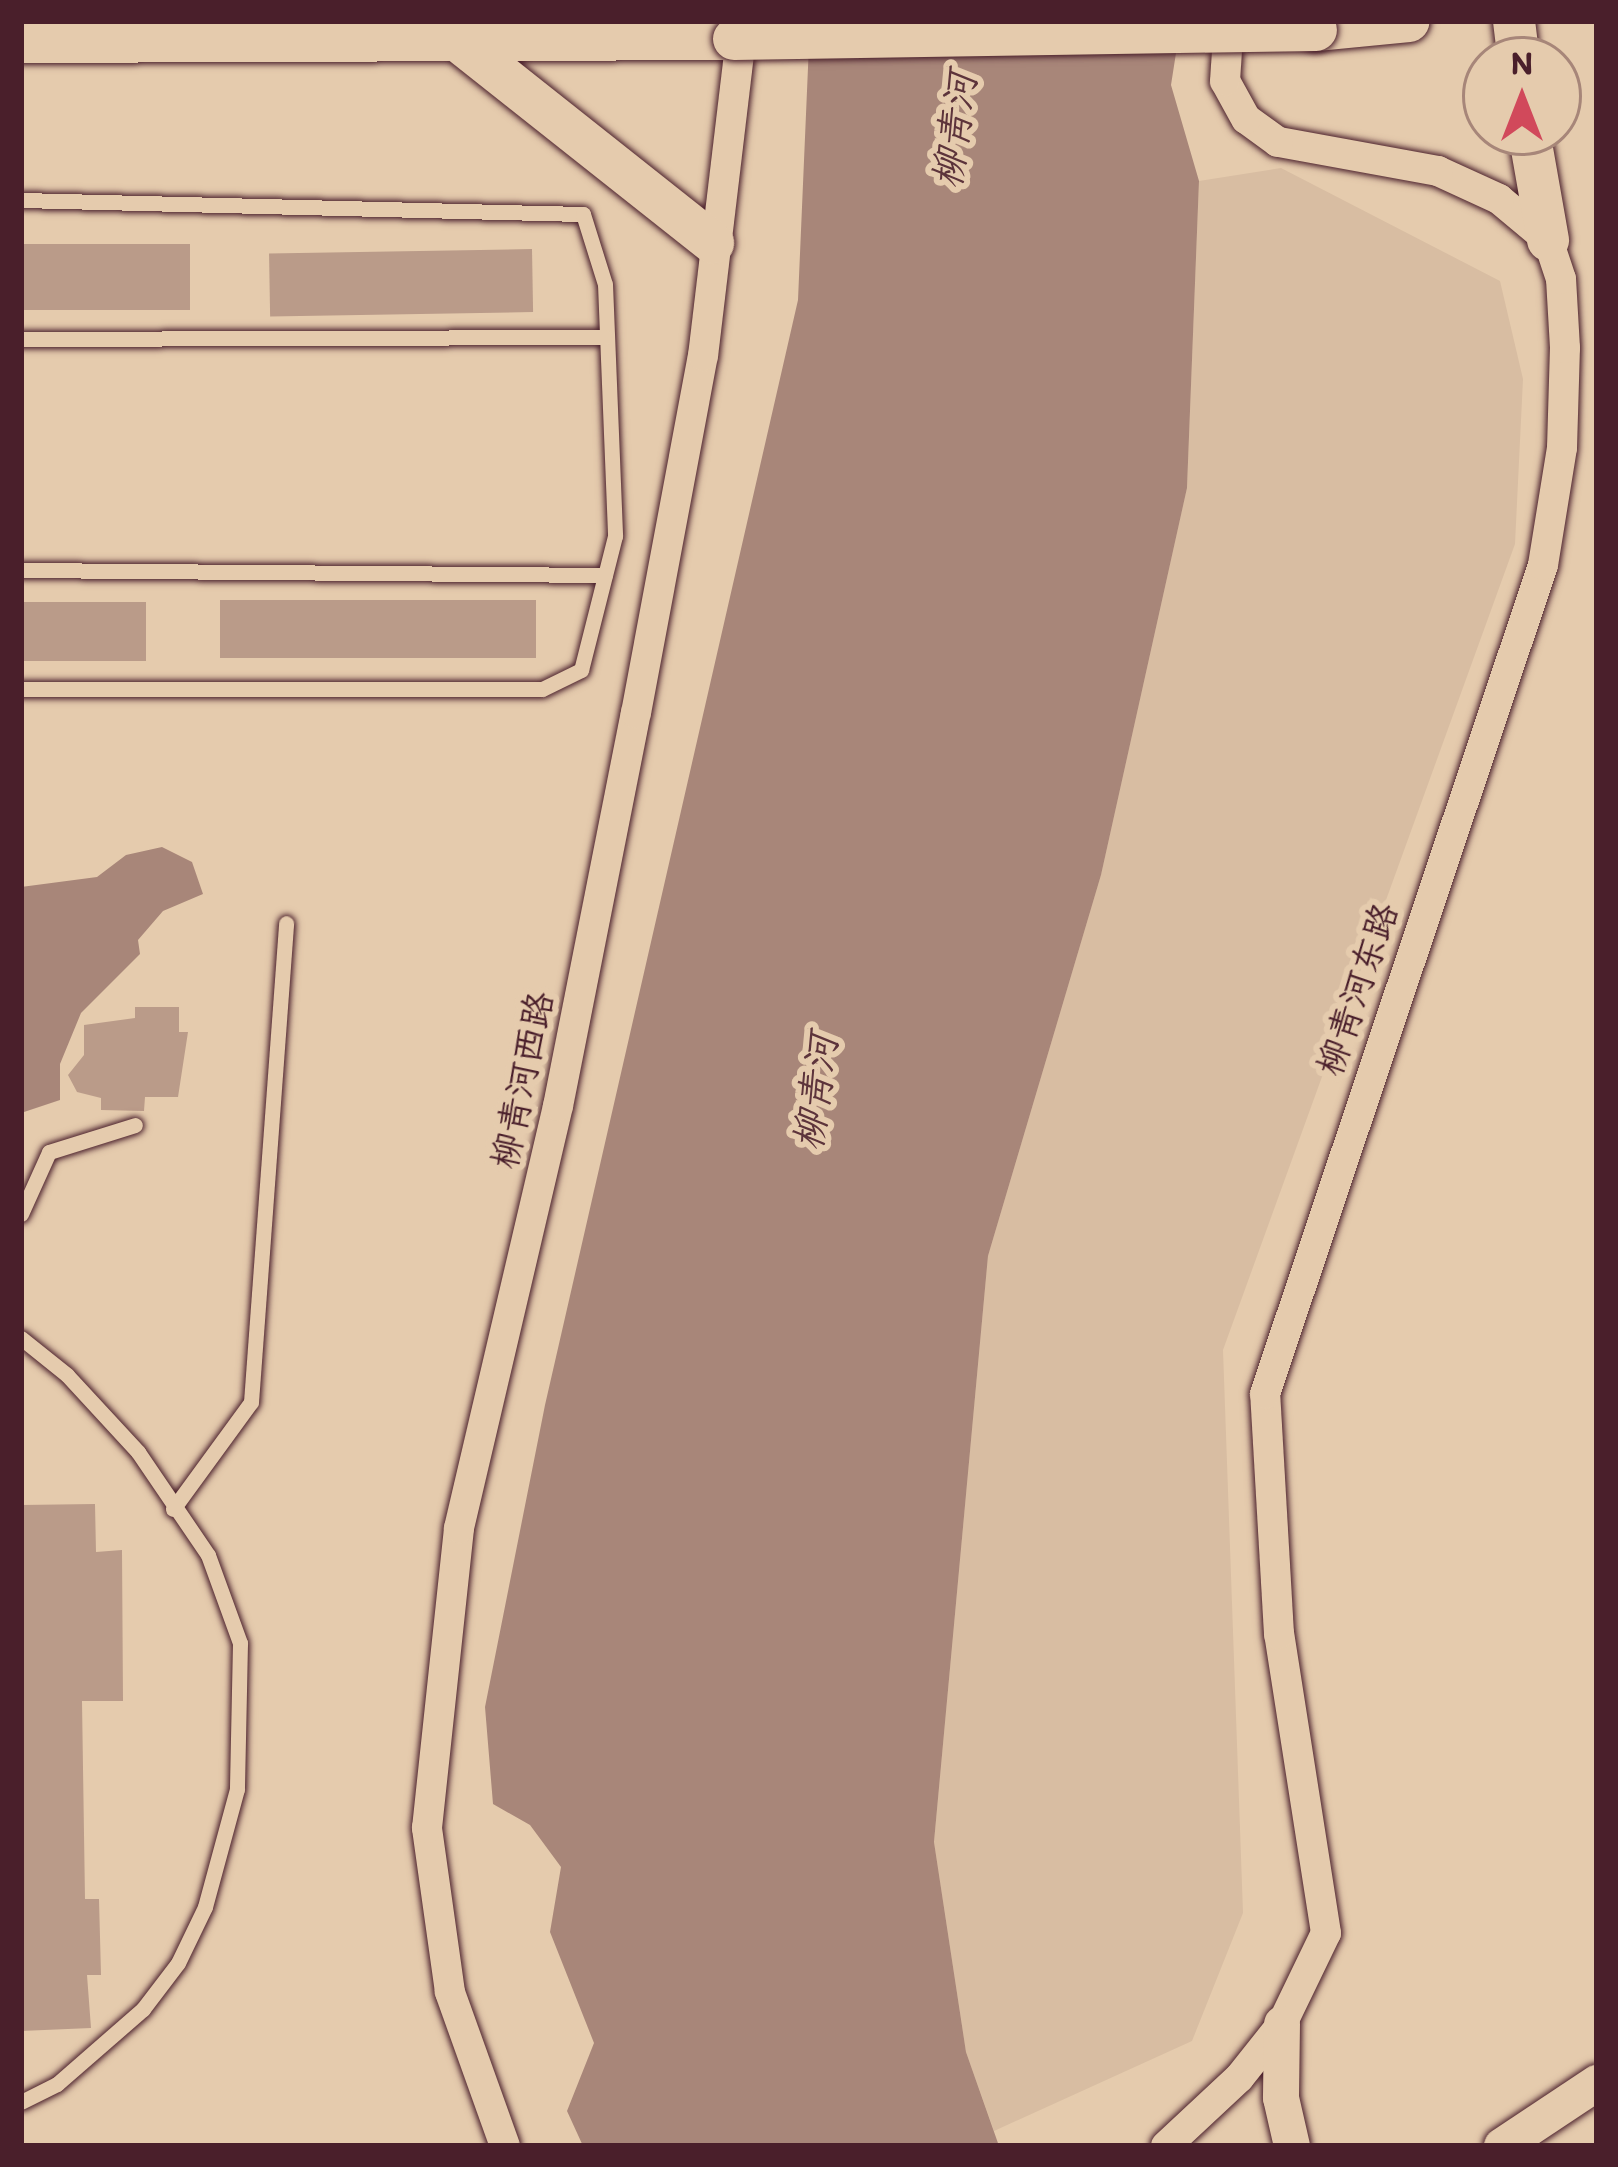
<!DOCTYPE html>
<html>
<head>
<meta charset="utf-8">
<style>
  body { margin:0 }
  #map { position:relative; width:1618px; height:2167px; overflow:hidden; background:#e5cbad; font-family:Itim,"LXGW WenKai TC",sans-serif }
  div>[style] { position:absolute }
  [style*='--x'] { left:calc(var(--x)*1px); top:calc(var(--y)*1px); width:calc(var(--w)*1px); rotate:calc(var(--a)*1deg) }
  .built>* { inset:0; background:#d8bda2 }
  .water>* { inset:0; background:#a88679 }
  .building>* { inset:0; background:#ba9b89; transform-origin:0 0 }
  .roads { filter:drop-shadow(0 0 3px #4a1f2b) drop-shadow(0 0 3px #4a1f2b) }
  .service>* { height:15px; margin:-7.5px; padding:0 7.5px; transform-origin:7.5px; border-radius:7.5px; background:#e5cbad }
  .minor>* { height:30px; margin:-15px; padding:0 15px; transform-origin:15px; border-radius:15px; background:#e5cbad }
  .tertiary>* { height:36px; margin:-18px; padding:0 18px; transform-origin:18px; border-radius:18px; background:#e5cbad }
  .secondary>* { height:42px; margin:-21px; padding:0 21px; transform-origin:21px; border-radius:21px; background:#e5cbad }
  .bridges { filter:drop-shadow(0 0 3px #4a1f2b) drop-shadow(0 0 3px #4a1f2b) }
  .secondary-bridge>* { height:42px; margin:-21px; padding:0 21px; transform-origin:21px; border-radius:21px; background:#e5cbad }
  span { translate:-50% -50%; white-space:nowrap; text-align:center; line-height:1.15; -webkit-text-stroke:12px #e5cbad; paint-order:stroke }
  .street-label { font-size:36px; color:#4a1f2b }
  .water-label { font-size:39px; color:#5d343b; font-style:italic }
  .frame { position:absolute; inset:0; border:24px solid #4a1f2b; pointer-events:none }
  .north { position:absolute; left:1462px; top:36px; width:120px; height:120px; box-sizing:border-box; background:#e5cbad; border:3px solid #a78679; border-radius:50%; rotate:0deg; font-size:33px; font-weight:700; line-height:48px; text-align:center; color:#4a1f2b }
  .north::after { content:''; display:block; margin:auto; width:42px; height:54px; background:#d1495b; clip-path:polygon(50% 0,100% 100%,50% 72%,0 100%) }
</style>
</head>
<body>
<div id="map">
  <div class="built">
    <div style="clip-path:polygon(1281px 168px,1500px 281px,1523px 379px,1515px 544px,1223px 1350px,1243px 1913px,1192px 2041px,994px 2131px,966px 2052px,934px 1842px,988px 1256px,1101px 875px,1187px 488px,1199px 181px)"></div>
  </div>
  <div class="water">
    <div style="clip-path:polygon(810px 21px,1181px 21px,1171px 85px,1199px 181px,1187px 488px,1101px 875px,988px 1256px,934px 1842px,966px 2052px,999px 2146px,583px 2146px,567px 2111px,594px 2043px,550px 1932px,561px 1867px,530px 1825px,493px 1804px,485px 1707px,545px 1405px,798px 300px)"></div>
    <div style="clip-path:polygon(162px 847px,192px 862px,203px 894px,163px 911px,138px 940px,140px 954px,81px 1013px,60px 1064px,60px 1100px,21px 1113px,21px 887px,97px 877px,126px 855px)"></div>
  </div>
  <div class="building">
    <div style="left:190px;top:244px;width:66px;height:169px;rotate:90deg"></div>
    <div style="left:532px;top:249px;width:63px;height:263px;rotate:89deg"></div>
    <div style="left:536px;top:600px;width:58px;height:316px;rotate:90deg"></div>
    <div style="left:21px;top:602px;width:125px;height:59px"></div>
    <div style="clip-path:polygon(135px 1007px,179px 1007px,179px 1032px,188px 1032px,178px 1097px,145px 1097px,144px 1111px,101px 1110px,101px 1098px,77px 1092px,68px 1075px,84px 1055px,84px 1025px,135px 1018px)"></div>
    <div style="clip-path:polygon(95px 1504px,96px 1552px,122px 1550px,123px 1701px,82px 1701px,85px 1899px,99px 1899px,101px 1975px,87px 1975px,91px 2028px,21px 2031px,21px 1505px)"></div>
  </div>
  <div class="roads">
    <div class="service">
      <div style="--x:21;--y:200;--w:562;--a:1.43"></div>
      <div style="--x:583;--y:214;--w:73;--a:72.6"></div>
      <div style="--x:605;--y:284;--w:252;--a:87.7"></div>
      <div style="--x:615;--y:536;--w:138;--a:104.2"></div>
      <div style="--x:581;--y:670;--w:43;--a:154"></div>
      <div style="--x:542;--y:689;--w:521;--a:180"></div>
      <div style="--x:21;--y:339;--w:584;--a:-0.2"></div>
      <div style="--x:21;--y:570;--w:584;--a:0.49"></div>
      <div style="--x:21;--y:1214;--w:68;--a:-65.7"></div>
      <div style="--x:49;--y:1152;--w:90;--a:-17.4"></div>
      <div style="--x:21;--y:1338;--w:59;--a:38.8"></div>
      <div style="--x:67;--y:1375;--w:105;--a:47.3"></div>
      <div style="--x:138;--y:1452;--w:125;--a:55.8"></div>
      <div style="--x:208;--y:1555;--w:94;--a:70"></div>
      <div style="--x:240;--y:1643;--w:146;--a:91.2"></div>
      <div style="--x:237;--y:1789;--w:122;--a:105.2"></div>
      <div style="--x:205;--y:1907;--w:62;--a:115.7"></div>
      <div style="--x:178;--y:1963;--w:58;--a:127.3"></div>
      <div style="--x:143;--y:2009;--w:114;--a:138.9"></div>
      <div style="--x:57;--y:2084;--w:40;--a:153.4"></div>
      <div style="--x:173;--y:1509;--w:132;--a:-53.9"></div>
      <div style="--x:251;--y:1402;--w:480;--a:-85.8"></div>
    </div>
    <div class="minor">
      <div style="--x:505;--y:2146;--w:164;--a:-109.7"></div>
      <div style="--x:450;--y:1992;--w:166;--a:-98"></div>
      <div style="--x:427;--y:1828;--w:302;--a:-83.9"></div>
      <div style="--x:459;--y:1528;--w:433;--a:-76.8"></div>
      <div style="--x:558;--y:1106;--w:401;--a:-78.8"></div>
      <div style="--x:636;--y:713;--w:363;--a:-79.4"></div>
      <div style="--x:703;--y:356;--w:337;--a:-83.2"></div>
      <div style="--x:1166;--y:2146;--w:100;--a:-43"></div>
      <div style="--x:1239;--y:2078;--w:69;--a:-51.5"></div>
      <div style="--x:1282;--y:2024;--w:101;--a:-64.2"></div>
      <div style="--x:1326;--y:1933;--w:303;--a:-98.9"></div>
      <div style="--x:1279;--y:1634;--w:240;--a:-93.3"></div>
      <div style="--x:1265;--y:1394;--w:874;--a:-71.46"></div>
      <div style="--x:1543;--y:565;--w:119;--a:-80.8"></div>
      <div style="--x:1562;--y:448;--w:100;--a:-88.3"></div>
      <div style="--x:1565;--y:348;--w:69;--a:-93.3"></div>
      <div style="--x:1561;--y:279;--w:41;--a:-108.4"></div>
      <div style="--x:1548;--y:240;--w:64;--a:-140.1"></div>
      <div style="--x:1499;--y:199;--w:67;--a:-155.3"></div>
      <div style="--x:1438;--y:171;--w:163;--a:-169.7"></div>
      <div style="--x:1278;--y:142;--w:39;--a:-144"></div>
      <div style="--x:1246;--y:119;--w:43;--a:-118.9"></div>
      <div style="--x:1225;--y:81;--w:60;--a:-86.2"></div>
    </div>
    <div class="tertiary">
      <div style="--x:1282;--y:2024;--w:74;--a:90.8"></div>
      <div style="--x:1281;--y:2098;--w:49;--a:77.1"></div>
      <div style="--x:1502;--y:2146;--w:114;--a:-33.6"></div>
    </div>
    <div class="secondary">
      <div style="--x:1514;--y:21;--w:39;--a:83"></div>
      <div style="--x:1316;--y:30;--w:93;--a:-5.5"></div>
      <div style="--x:457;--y:40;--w:327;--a:38.4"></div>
      <div style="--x:21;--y:42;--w:713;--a:-0.24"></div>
      <div style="--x:1529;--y:132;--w:110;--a:80"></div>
    </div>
  </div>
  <div class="bridges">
    <div class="secondary-bridge">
      <div style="--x:734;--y:39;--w:582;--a:-0.89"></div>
    </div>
  </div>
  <div class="street-label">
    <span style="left:1357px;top:989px;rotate:-71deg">柳青河东路</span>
    <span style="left:522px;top:1080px;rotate:-78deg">柳青河西路</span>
  </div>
  <div class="water-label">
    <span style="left:955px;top:130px;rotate:-82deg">柳青河</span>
    <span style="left:816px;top:1092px;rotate:-82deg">柳青河</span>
  </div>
  <div class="frame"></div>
  <div class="north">N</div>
</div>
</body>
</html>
